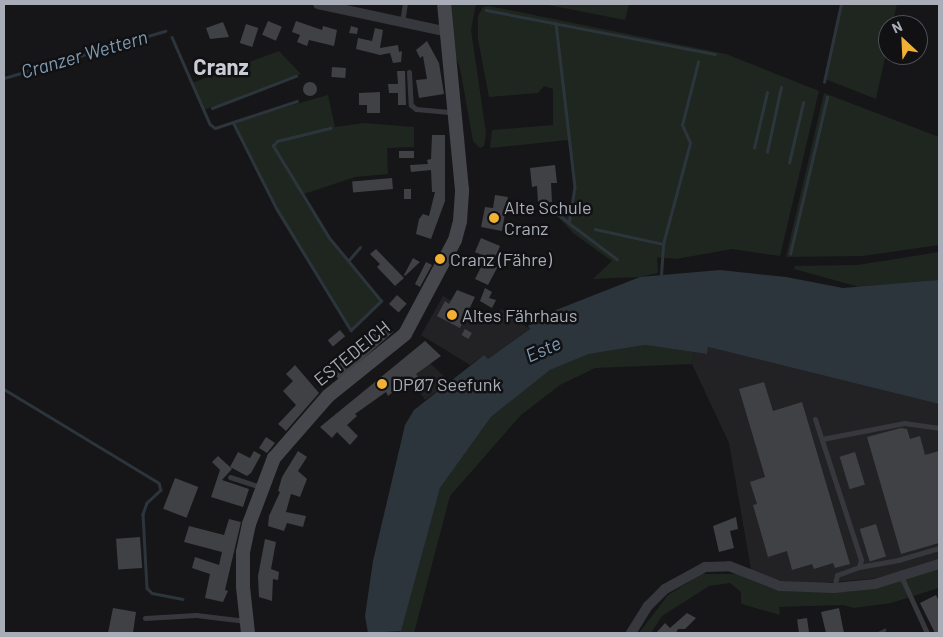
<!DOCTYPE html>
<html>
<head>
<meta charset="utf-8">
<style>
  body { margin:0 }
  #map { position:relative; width:943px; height:637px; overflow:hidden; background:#161618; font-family:Barlow,sans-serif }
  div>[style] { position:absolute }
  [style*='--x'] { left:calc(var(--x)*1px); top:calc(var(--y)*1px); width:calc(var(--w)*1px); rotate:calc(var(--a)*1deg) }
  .built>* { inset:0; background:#222225 }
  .green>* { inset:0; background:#1e261f }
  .water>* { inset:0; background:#2c353c }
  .stream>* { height:2.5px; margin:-1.25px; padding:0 1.25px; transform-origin:1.25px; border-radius:1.25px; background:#2c353c }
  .building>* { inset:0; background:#404145; transform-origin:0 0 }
  .round { border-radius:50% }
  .lane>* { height:5px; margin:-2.5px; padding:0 2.5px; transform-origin:2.5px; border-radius:2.5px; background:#37383d }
  .street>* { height:10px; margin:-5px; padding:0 5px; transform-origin:5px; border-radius:5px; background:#37383d }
  .secondary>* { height:14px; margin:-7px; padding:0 7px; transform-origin:7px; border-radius:7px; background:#45474d }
  .dots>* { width:14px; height:14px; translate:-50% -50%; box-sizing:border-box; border:2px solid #111113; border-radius:50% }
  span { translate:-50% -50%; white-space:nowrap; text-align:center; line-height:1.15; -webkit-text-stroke:5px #111113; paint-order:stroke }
  .poi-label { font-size:18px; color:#a8adb8 }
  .left { translate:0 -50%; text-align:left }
  .street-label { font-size:18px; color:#a8adb8 }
  .water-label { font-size:19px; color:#7f9bb3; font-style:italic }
  .district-label { font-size:22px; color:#c9ccd4; font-weight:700 }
  .frame { position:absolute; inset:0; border:5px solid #a8adb8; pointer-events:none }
  .north { position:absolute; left:878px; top:15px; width:50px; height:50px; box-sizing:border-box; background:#111113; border:1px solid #4d4f55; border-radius:50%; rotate:335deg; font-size:14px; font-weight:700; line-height:20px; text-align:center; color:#a8adb8 }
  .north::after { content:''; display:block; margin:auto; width:18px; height:22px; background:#f2b134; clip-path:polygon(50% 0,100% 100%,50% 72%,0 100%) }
</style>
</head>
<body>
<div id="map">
  <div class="built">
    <div style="clip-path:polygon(443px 296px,492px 324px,501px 309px,530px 329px,488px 359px,484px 355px,470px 365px,421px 335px)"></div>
    <div style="clip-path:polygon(708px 347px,939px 404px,939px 560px,878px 578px,803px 585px,752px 575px,729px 443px,692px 364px,694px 352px,706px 354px)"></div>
    <div style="clip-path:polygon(415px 349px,450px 382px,425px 400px,399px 363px)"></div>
  </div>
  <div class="green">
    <div style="clip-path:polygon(449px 4px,476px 4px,471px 30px,486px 133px,484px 146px,480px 148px,473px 141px,460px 68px,451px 45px)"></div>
    <div style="clip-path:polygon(543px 4px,629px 4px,625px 20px)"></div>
    <div style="clip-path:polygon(841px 4px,897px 4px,892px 25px,888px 25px,888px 44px,876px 99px,825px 79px)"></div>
    <div style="clip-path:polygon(489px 6px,726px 54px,819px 91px,780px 256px,732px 249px,676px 259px,657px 257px,658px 273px,640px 277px,593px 279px,612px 261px,573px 233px,550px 208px,573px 205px,575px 189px,568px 140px,490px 148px,492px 130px,553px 125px,553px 89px,544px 86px,538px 93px,489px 97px,478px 39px,478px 16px,483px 7px)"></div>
    <div style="clip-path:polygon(279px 51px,301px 74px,204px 110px,192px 83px)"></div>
    <div style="clip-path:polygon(824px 93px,939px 137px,939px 245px,863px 256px,786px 257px)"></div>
    <div style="clip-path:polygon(328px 95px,335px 127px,364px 123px,414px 127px,414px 147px,387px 148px,388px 174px,355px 177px,301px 195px,329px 238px,381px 301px,351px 330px,277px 209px,233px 122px)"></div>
    <div style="clip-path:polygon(939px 252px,939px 280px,919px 283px,863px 288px,794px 269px,795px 266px,858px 265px)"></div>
    <div style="clip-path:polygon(645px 345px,694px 352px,692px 364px,595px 368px,560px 385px,521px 415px,450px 496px,414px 633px,399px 633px,440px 488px,491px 417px,550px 370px,589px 354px)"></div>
    <div style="clip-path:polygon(939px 568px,939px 588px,891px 603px,854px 608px,843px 605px,779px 607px,780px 615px,745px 605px,741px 603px,741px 592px,730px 583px,709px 586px,662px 616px,651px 633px,639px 633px,668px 595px,702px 574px,743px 574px,784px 591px,845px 592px,881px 587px)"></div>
  </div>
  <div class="water">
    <div style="clip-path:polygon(720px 270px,786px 277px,843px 288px,939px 280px,939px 404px,708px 347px,707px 354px,645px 345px,589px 354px,550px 370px,491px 417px,440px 488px,401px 631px,368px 633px,365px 616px,373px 561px,405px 425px,414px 410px,484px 355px,488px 359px,530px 329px,528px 326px,556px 310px,640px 277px)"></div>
  </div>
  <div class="stream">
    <div style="--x:486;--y:10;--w:233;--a:10.9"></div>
    <div style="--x:556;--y:23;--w:165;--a:83.4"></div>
    <div style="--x:575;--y:187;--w:36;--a:99"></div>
    <div style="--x:569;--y:223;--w:60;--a:36.9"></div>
    <div style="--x:172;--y:37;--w:95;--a:66.4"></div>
    <div style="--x:210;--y:124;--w:6;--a:39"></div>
    <div style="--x:215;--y:128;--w:86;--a:-18.2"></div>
    <div style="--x:4;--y:78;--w:168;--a:-16.3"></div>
    <div style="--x:824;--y:82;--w:80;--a:-77.7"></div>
    <div style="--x:212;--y:108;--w:90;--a:-20.9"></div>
    <div style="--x:233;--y:122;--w:97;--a:63.2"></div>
    <div style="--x:277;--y:209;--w:142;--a:58.6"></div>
    <div style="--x:351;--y:330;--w:42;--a:-44"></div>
    <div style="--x:381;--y:301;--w:82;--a:-129.5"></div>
    <div style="--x:329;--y:238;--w:108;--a:-121.3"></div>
    <div style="--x:273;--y:146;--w:6;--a:-51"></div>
    <div style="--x:277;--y:141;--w:55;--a:-13.8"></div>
    <div style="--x:754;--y:148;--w:57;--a:-76.9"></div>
    <div style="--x:767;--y:152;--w:66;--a:-77.8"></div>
    <div style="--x:789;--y:163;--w:62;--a:-76.9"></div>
    <div style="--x:550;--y:208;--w:24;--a:38"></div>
    <div style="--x:595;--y:229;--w:70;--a:12.4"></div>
    <div style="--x:790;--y:254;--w:161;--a:-76.7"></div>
    <div style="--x:348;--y:261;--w:18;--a:-49"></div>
    <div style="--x:661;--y:275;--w:31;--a:-86"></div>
    <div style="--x:663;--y:244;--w:105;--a:-75"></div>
    <div style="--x:690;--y:143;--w:20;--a:-114"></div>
    <div style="--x:682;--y:125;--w:65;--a:-75.7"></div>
    <div style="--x:4;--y:389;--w:181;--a:31.2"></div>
    <div style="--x:159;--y:483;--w:7;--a:74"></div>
    <div style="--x:161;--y:490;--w:19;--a:137"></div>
    <div style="--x:147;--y:503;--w:12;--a:110"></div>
    <div style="--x:143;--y:514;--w:74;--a:86.9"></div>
    <div style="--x:147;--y:588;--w:7;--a:45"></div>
    <div style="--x:152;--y:593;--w:31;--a:11"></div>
    <div style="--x:878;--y:633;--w:7;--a:-27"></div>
  </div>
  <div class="building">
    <div style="left:268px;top:21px;width:15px;height:15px;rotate:23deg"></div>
    <div style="clip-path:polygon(296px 21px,322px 30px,323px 26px,337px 30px,334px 46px,309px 40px,307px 46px,297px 42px,300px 35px,292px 32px)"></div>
    <div style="clip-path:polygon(223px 22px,229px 37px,210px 39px,206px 28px)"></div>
    <div style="left:246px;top:24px;width:13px;height:20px;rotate:18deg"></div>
    <div style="clip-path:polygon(351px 26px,358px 28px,357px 34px,349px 33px)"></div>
    <div style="clip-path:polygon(375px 28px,383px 30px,380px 48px,398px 45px,399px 52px,402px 51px,401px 62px,393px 63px,390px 53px,380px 55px,356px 49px,358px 38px,372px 41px)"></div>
    <div style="clip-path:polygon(427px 41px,439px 63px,444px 94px,419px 98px,416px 80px,427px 79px,423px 56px,420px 58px,416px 50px)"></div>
    <div style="left:332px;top:67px;width:14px;height:10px;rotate:4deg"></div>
    <div style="clip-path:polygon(397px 71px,405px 71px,406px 105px,398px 105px,398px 93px,389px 93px,388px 84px,398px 84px)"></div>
    <div class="round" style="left:303px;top:82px;width:14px;height:14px"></div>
    <div style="clip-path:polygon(380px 92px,380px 113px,367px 113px,367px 105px,359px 105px,359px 93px)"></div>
    <div style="clip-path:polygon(432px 135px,445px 135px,445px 201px,431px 239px,416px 234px,419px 219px,423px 214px,429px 216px,435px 192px,432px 192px,431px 170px,411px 172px,410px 165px,428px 164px,427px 160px,431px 159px)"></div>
    <div style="left:414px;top:151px;width:7px;height:15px;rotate:90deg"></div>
    <div style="clip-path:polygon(555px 165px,557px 183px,551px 183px,552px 202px,538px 203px,537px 186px,532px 187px,530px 168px)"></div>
    <div style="left:392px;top:178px;width:11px;height:40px;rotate:85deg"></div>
    <div style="left:404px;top:189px;width:7px;height:10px"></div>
    <div style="clip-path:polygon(495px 195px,508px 197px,502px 231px,481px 227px,485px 207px,493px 208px)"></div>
    <div style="clip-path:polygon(481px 238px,500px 246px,494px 261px,497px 268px,488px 285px,475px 279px,486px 257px,475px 252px)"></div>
    <div style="clip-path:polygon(376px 249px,404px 278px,395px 286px,377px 267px,380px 264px,370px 254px)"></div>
    <div style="clip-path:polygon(413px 258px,420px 262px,405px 276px,404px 275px)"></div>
    <div style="clip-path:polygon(426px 262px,432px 265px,420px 287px,415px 284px)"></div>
    <div style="clip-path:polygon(485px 288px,492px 292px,489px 298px,496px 300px,492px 308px,480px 301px)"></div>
    <div style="clip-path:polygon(457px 290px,475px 297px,460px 328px,437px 316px,445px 301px,449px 304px)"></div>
    <div style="left:397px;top:295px;width:13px;height:12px;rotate:42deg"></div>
    <div style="left:385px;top:323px;width:12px;height:72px;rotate:48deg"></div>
    <div style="left:465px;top:329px;width:8px;height:7px;rotate:30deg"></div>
    <div style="left:340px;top:330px;width:8px;height:16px;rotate:50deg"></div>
    <div style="clip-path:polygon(425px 341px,441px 356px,416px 374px,421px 380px,410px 387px,402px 376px,391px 384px,393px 392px,388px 396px,386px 392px,355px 414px,357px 416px,347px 425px,358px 436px,350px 445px,337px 432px,332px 438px,320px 427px)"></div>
    <div style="clip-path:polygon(295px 365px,319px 393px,286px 431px,278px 424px,296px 405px,283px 391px,293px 381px,286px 374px)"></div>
    <div style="clip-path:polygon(764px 382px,773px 411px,802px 402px,850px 564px,835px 568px,833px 563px,814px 569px,812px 564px,792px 570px,787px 551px,768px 557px,753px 505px,757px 504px,750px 482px,765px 477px,739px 389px)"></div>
    <div style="clip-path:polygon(901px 428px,907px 429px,910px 439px,920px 436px,925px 455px,939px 451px,939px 543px,901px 554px,867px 437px)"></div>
    <div style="clip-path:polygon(266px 437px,275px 443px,267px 453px,259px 448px)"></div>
    <div style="clip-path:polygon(254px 451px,261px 455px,251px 473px,247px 476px,230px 467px,232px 469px,222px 480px,249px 489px,243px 507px,211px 497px,220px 470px,212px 462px,218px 456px,230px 467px,238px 452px,250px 458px)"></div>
    <div style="clip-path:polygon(298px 451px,307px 457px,298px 471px,307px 479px,300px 497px,291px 494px,286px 512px,306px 516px,303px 527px,287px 523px,284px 531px,268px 526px,269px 516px,280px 492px,278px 491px,282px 477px)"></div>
    <div style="left:855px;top:452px;width:34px;height:16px;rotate:73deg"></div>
    <div style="left:175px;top:478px;width:25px;height:33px;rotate:21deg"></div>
    <div style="clip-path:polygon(736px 517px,738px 529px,730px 531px,734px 548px,719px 552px,713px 526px)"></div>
    <div style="clip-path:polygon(229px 519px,241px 522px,225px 590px,228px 591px,223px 602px,205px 598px,210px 574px,192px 568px,195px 557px,219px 565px,222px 552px,184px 542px,189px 526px,224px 535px)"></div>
    <div style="left:876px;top:524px;width:34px;height:17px;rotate:73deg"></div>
    <div style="left:140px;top:537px;width:31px;height:24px;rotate:86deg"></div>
    <div style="clip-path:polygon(265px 539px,276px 542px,271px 569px,279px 572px,278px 580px,273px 579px,272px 601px,259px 597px,258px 576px)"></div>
    <div style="clip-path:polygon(936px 595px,939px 601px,939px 633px,935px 633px,920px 603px)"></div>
    <div style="clip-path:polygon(113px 608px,136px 612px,133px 633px,108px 633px)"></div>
    <div style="clip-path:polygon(839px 608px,844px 633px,826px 633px,821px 612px)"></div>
    <div style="clip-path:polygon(687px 613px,696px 618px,685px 629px,678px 629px,676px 633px,656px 633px,665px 623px,670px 628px)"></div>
    <div style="left:807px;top:618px;width:15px;height:10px;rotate:82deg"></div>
  </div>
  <div class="lane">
    <div style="--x:402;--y:22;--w:18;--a:-81"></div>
    <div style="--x:409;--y:72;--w:33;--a:87"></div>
    <div style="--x:411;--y:105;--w:6;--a:39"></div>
    <div style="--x:416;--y:109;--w:36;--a:5"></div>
    <div style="--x:815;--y:419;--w:148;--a:71.9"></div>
    <div style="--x:861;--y:560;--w:7;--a:106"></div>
    <div style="--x:859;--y:567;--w:23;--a:160"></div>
    <div style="--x:837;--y:575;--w:13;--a:103"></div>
    <div style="--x:822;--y:439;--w:84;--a:-11"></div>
    <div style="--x:904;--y:423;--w:35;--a:8"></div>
    <div style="--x:230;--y:477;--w:33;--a:18"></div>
    <div style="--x:859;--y:567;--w:40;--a:-10"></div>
    <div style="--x:898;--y:560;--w:43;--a:-16.3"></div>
    <div style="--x:901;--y:576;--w:63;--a:65.5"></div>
    <div style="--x:145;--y:618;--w:51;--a:-3.4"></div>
    <div style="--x:196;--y:615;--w:50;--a:6.8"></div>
  </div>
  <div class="street">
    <div style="--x:318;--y:4;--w:129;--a:12.1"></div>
    <div style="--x:631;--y:633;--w:32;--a:-58"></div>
    <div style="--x:648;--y:606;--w:24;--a:-45"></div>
    <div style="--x:665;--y:589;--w:46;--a:-28.8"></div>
    <div style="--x:705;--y:567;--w:24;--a:-2"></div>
    <div style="--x:729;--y:566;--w:55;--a:21.4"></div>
    <div style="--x:780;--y:586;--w:54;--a:2.1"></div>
    <div style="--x:834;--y:588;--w:41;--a:-5.6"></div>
    <div style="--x:875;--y:584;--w:67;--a:-17.4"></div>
  </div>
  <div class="secondary">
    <div style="--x:248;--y:633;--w:46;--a:-96.2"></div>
    <div style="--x:243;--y:587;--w:35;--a:-90"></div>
    <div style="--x:243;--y:552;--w:29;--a:-78"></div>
    <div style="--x:249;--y:524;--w:71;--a:-69.3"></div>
    <div style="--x:274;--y:458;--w:82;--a:-48.9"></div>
    <div style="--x:328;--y:396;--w:99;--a:-38.8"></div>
    <div style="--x:405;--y:334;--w:106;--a:-62"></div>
    <div style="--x:455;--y:240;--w:20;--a:-75"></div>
    <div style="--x:460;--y:221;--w:31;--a:-86"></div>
    <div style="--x:462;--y:190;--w:187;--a:-95.5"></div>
  </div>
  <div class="dots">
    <div style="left:494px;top:218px;background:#f2b134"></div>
    <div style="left:440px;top:259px;background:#f2b134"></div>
    <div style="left:452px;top:315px;background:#f2b134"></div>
    <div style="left:382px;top:384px;background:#f2b134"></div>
  </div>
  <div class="poi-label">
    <span class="left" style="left:504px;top:218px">Alte Schule<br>Cranz</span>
    <span class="left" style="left:450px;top:259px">Cranz (Fähre)</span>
    <span class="left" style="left:462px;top:315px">Altes Fährhaus</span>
    <span class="left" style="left:392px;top:384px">DPØ7 Seefunk</span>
  </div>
  <div class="street-label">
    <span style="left:352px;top:353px;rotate:-39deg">ESTEDEICH</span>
  </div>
  <div class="water-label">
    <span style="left:84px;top:54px;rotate:-16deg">Cranzer Wettern</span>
    <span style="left:543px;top:349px;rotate:-24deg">Este</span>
  </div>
  <div class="district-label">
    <span style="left:221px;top:67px">Cranz</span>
  </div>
  <div class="frame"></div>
  <div class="north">N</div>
</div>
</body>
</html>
